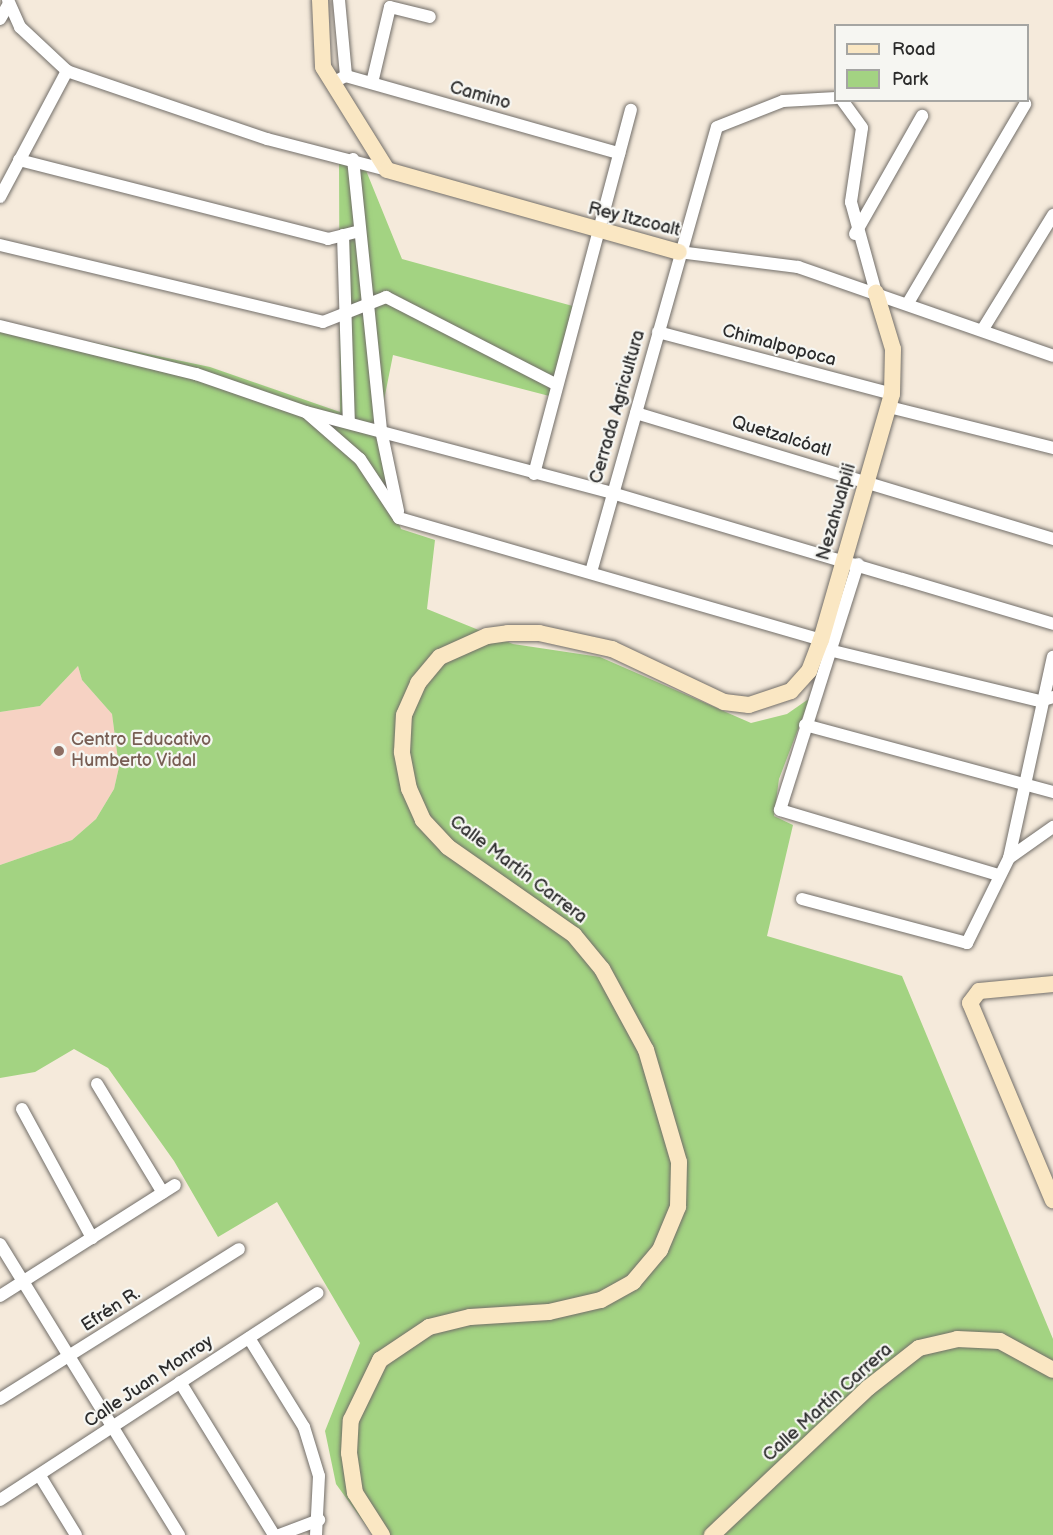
<!DOCTYPE html>
<html>
<head>
<meta charset="utf-8">
<style>
  body { margin:0 }
  #map { position:relative; width:1053px; height:1535px; overflow:hidden; background:#f5eadb; font-family:"Balsamiq Sans",sans-serif }
  div>[style] { position:absolute }
  [style*='--x'] { left:calc(var(--x)*1px); top:calc(var(--y)*1px); width:calc(var(--w)*1px); rotate:calc(var(--a)*1deg) }
  .built>* { inset:0; background:#f6d2c3 }
  .green>* { inset:0; background:#a3d382 }
  .roads { filter:drop-shadow(0 0 2px #726e69) drop-shadow(0 0 2px #726e69) }
  .street>* { height:12px; margin:-6px; padding:0 6px; transform-origin:6px; border-radius:6px; background:#fff }
  .secondary>* { height:16px; margin:-8px; padding:0 8px; transform-origin:8px; border-radius:8px; background:#fae7c3 }
  .dots>* { width:16px; height:16px; translate:-50% -50%; box-sizing:border-box; border:3px solid #f6f6f2; border-radius:50% }
  span { translate:-50% -50%; white-space:nowrap; text-align:center; line-height:1.15; -webkit-text-stroke:4.5px #f6f6f2; paint-order:stroke }
  .street-label { font-size:18px; color:#2b2b2b }
  .education-label { font-size:18px; color:#785e54 }
  .left { translate:0 -50%; text-align:left }
  .legend { position:absolute; left:834px; top:24px; width:195px; height:78px; box-sizing:border-box; background:#f6f6f2; border:2px solid #a5a5a2; margin:0; padding:8px 10px; list-style:none; font-size:18px; color:#2b2b2b }
  .legend li { display:flex; align-items:center; gap:12px; height:30px }
  .legend b { width:30px; border:2px solid #a5a5a2 }
</style>
</head>
<body>
<div id="map">
  <div class="built">
    <div style="clip-path:polygon(78px 666px,82px 680px,112px 714px,119px 767px,114px 789px,96px 819px,72px 840px,0 865px,0 712px,40px 706px)"></div>
  </div>
  <div class="green">
    <div style="clip-path:polygon(339px 163px,365px 168px,402px 259px,580px 308px,557px 398px,393px 355px,379px 425px,387px 488px,401px 529px,435px 540px,427px 609px,513px 644px,600px 657px,751px 723px,787px 714px,810px 698px,779px 779px,774px 816px,793px 825px,767px 936px,902px 976px,1053px 1339px,1053px 1535px,373px 1535px,336px 1484px,325px 1431px,360px 1343px,277px 1202px,218px 1237px,174px 1161px,108px 1068px,74px 1049px,35px 1072px,0 1078px,0 865px,72px 840px,96px 819px,114px 789px,119px 767px,112px 714px,82px 680px,78px 666px,40px 706px,0 712px,0 323px,210px 367px,340px 412px)"></div>
  </div>
  <div class="roads">
    <div class="street">
      <div style="--x:8;--y:0;--w:30;--a:66"></div>
      <div style="--x:20;--y:27;--w:64;--a:43.1"></div>
      <div style="--x:67;--y:71;--w:211;--a:18.8"></div>
      <div style="--x:267;--y:139;--w:124;--a:14.5"></div>
      <div style="--x:339;--y:0;--w:76;--a:84.7"></div>
      <div style="--x:0;--y:19;--w:16;--a:-60"></div>
      <div style="--x:332;--y:83;--w:16;--a:-27"></div>
      <div style="--x:346;--y:76;--w:284;--a:15.8"></div>
      <div style="--x:372;--y:83;--w:78;--a:-76.7"></div>
      <div style="--x:390;--y:7;--w:41;--a:14"></div>
      <div style="--x:842;--y:100;--w:34;--a:54"></div>
      <div style="--x:862;--y:128;--w:75;--a:98.5"></div>
      <div style="--x:851;--y:202;--w:94;--a:74.6"></div>
      <div style="--x:353;--y:159;--w:272;--a:84.1"></div>
      <div style="--x:381;--y:430;--w:83;--a:78.1"></div>
      <div style="--x:19;--y:160;--w:319;--a:14.3"></div>
      <div style="--x:328;--y:239;--w:33;--a:-14"></div>
      <div style="--x:0;--y:197;--w:143;--a:-62"></div>
      <div style="--x:855;--y:234;--w:136;--a:-60.4"></div>
      <div style="--x:343;--y:235;--w:187;--a:88.2"></div>
      <div style="--x:0;--y:245;--w:332;--a:13.4"></div>
      <div style="--x:323;--y:322;--w:68;--a:-21.6"></div>
      <div style="--x:386;--y:297;--w:192;--a:27.2"></div>
      <div style="--x:679;--y:252;--w:120;--a:7.2"></div>
      <div style="--x:798;--y:267;--w:270;--a:19.2"></div>
      <div style="--x:908;--y:303;--w:231;--a:-59.5"></div>
      <div style="--x:0;--y:326;--w:202;--a:13.8"></div>
      <div style="--x:196;--y:374;--w:116;--a:19.1"></div>
      <div style="--x:306;--y:412;--w:317;--a:14.8"></div>
      <div style="--x:612;--y:493;--w:460;--a:16.5"></div>
      <div style="--x:983;--y:329;--w:134;--a:-58.4"></div>
      <div style="--x:658;--y:332;--w:242;--a:14.8"></div>
      <div style="--x:889;--y:407;--w:169;--a:14"></div>
      <div style="--x:307;--y:413;--w:70;--a:41"></div>
      <div style="--x:360;--y:459;--w:71;--a:56.5"></div>
      <div style="--x:399;--y:518;--w:439;--a:16.1"></div>
      <div style="--x:636;--y:413;--w:436;--a:16.8"></div>
      <div style="--x:534;--y:474;--w:377;--a:-75.1"></div>
      <div style="--x:858;--y:564;--w:258;--a:107.6"></div>
      <div style="--x:780;--y:810;--w:227;--a:16.6"></div>
      <div style="--x:591;--y:572;--w:462;--a:-74.2"></div>
      <div style="--x:717;--y:127;--w:71;--a:-21.5"></div>
      <div style="--x:783;--y:101;--w:53;--a:-3.2"></div>
      <div style="--x:833;--y:651;--w:213;--a:13.6"></div>
      <div style="--x:1040;--y:701;--w:14;--a:-17"></div>
      <div style="--x:805;--y:725;--w:257;--a:15.1"></div>
      <div style="--x:1009;--y:858;--w:54;--a:-35.2"></div>
      <div style="--x:802;--y:899;--w:171;--a:14.9"></div>
      <div style="--x:967;--y:943;--w:95;--a:-63.7"></div>
      <div style="--x:1009;--y:858;--w:206;--a:-77.7"></div>
      <div style="--x:97;--y:1084;--w:127;--a:58.8"></div>
      <div style="--x:22;--y:1109;--w:147;--a:61.5"></div>
      <div style="--x:0;--y:1244;--w:342;--a:58.4"></div>
      <div style="--x:0;--y:1296;--w:207;--a:-32.4"></div>
      <div style="--x:249;--y:1338;--w:105;--a:58.3"></div>
      <div style="--x:304;--y:1427;--w:51;--a:73"></div>
      <div style="--x:319;--y:1476;--w:59;--a:92.9"></div>
      <div style="--x:180;--y:1382;--w:180;--a:58.4"></div>
      <div style="--x:0;--y:1399;--w:282;--a:-32.1"></div>
      <div style="--x:40;--y:1476;--w:69;--a:58.6"></div>
      <div style="--x:0;--y:1500;--w:379;--a:-33.1"></div>
      <div style="--x:279;--y:1535;--w:43;--a:-20.6"></div>
    </div>
    <div class="secondary">
      <div style="--x:320;--y:0;--w:67;--a:87.4"></div>
      <div style="--x:323;--y:67;--w:121;--a:58.1"></div>
      <div style="--x:387;--y:170;--w:303;--a:15.7"></div>
      <div style="--x:1053;--y:984;--w:74;--a:174.6"></div>
      <div style="--x:979;--y:991;--w:15;--a:127"></div>
      <div style="--x:970;--y:1003;--w:214;--a:67.2"></div>
      <div style="--x:382;--y:1535;--w:50;--a:-122.7"></div>
      <div style="--x:355;--y:1493;--w:40;--a:-98.5"></div>
      <div style="--x:349;--y:1453;--w:33;--a:-87"></div>
      <div style="--x:351;--y:1420;--w:67;--a:-64.2"></div>
      <div style="--x:380;--y:1360;--w:59;--a:-34"></div>
      <div style="--x:429;--y:1327;--w:42;--a:-13.7"></div>
      <div style="--x:470;--y:1317;--w:79;--a:-3.6"></div>
      <div style="--x:549;--y:1312;--w:53;--a:-13"></div>
      <div style="--x:601;--y:1300;--w:37;--a:-29"></div>
      <div style="--x:633;--y:1282;--w:42;--a:-49.8"></div>
      <div style="--x:660;--y:1250;--w:47;--a:-67.3"></div>
      <div style="--x:678;--y:1207;--w:45;--a:-88.7"></div>
      <div style="--x:679;--y:1162;--w:117;--a:-106.4"></div>
      <div style="--x:646;--y:1050;--w:92;--a:-118.5"></div>
      <div style="--x:602;--y:969;--w:44;--a:-129.5"></div>
      <div style="--x:574;--y:935;--w:154;--a:-145.1"></div>
      <div style="--x:448;--y:847;--w:37;--a:-133"></div>
      <div style="--x:423;--y:820;--w:34;--a:-114"></div>
      <div style="--x:409;--y:789;--w:38;--a:-101"></div>
      <div style="--x:402;--y:752;--w:37;--a:-87"></div>
      <div style="--x:404;--y:715;--w:35;--a:-66"></div>
      <div style="--x:418;--y:683;--w:34;--a:-50"></div>
      <div style="--x:440;--y:657;--w:51;--a:-24.1"></div>
      <div style="--x:487;--y:636;--w:21;--a:-8"></div>
      <div style="--x:508;--y:633;--w:31;--a:0"></div>
      <div style="--x:539;--y:633;--w:75;--a:12.4"></div>
      <div style="--x:612;--y:649;--w:124;--a:25.3"></div>
      <div style="--x:724;--y:702;--w:25;--a:7"></div>
      <div style="--x:749;--y:705;--w:44;--a:-18.4"></div>
      <div style="--x:791;--y:691;--w:27;--a:-48"></div>
      <div style="--x:809;--y:671;--w:33;--a:-69"></div>
      <div style="--x:821;--y:640;--w:256;--a:-73.9"></div>
      <div style="--x:892;--y:394;--w:45;--a:-88.7"></div>
      <div style="--x:893;--y:349;--w:59;--a:-106.9"></div>
      <div style="--x:712;--y:1535;--w:214;--a:-43.3"></div>
      <div style="--x:868;--y:1388;--w:65;--a:-38.1"></div>
      <div style="--x:919;--y:1348;--w:39;--a:-13"></div>
      <div style="--x:957;--y:1339;--w:43;--a:2.7"></div>
      <div style="--x:1000;--y:1341;--w:60;--a:28.7"></div>
    </div>
  </div>
  <div class="dots">
    <div style="left:59px;top:751px;background:#8d6e63"></div>
  </div>
  <div class="street-label">
    <span style="left:480px;top:96px;rotate:16deg">Camino</span>
    <span style="left:634px;top:220px;rotate:14deg">Rey Itzcoalt</span>
    <span style="left:779px;top:346px;rotate:15deg">Chimalpopoca</span>
    <span style="left:618px;top:407px;rotate:-74deg">Cerrada Agricultura</span>
    <span style="left:781px;top:437px;rotate:17deg">Quetzalcóatl</span>
    <span style="left:837px;top:512px;rotate:-74deg">Nezahualpili</span>
    <span style="left:518px;top:870px;rotate:37deg">Calle Martín Carrera</span>
    <span style="left:111px;top:1310px;rotate:-33deg">Efrén R.</span>
    <span style="left:149px;top:1382px;rotate:-34deg">Calle Juan Monroy</span>
    <span style="left:828px;top:1403px;rotate:-42deg">Calle Martín Carrera</span>
  </div>
  <div class="education-label">
    <span class="left" style="left:71px;top:751px">Centro Educativo<br>Humberto Vidal</span>
  </div>
  <ul class="legend">
  <li><b style="height:8px;background:#fae7c3"></b>Road</li>
  <li><b style="height:16px;background:#a3d382"></b>Park</li>
  </ul>
</div>
</body>
</html>
